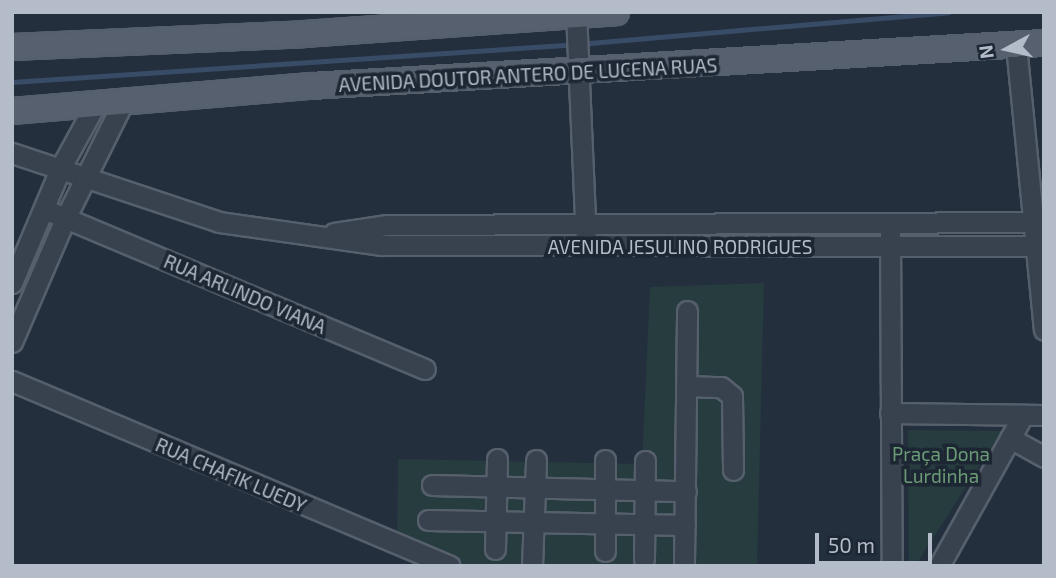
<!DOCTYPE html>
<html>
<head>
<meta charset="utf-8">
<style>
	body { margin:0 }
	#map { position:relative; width:1056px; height:578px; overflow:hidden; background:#242f3e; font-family:"Exo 2",sans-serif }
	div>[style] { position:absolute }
	.green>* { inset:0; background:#263c3f }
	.stream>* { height:4.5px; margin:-2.25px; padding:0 2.25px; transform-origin:2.25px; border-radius:2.25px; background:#394c67 }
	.roads { filter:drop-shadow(2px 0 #565f6c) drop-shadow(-2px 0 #565f6c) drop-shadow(0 2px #565f6c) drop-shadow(0 -2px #565f6c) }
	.minor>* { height:19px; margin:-9.5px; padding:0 9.5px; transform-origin:9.5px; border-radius:9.5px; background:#38414e }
	.major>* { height:24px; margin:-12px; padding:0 12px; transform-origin:12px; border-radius:12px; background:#56606e }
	span { translate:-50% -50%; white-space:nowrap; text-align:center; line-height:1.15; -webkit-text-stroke:7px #1d2633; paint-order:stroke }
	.street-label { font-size:19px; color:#b4bcc9 }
	.park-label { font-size:19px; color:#6b9a76 }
	.frame { position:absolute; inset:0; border:14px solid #b4bcc9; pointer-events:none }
	.north { position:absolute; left:972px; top:14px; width:70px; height:70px; -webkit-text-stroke:5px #1d2633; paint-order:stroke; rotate:262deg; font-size:19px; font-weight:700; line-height:28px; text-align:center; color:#b4bcc9 }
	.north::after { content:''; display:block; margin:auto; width:24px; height:32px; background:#b4bcc9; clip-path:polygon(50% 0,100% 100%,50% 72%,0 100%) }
	.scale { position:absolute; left:815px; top:533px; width:117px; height:32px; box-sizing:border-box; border:4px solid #b4bcc9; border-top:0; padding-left:9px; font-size:21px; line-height:24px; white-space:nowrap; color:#b4bcc9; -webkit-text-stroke:5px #1d2633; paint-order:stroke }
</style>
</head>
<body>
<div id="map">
	<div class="green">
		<i style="clip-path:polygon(764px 283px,757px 566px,456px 566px,397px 541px,398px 459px,642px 464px,650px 287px)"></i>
		<i style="clip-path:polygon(908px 430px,1002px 431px,915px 566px,909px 566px)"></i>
	</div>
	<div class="stream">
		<i style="left:590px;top:43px;width:360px;rotate:-4.9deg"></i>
		<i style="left:12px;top:82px;width:553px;rotate:-3.83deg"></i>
	</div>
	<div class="roads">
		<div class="minor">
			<i style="left:576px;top:12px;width:228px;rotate:87.5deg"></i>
			<i style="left:1016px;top:45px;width:286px;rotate:84.4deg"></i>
			<i style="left:12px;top:153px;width:218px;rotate:18.4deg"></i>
			<i style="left:219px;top:222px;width:164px;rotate:8.1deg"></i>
			<i style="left:381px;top:245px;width:663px;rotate:0.09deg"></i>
			<i style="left:44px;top:209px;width:413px;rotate:22.8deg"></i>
			<i style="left:334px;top:233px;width:54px;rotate:-8.6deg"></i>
			<i style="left:387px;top:225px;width:657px;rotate:-0.26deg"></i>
			<i style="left:890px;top:234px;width:332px;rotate:89.7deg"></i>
			<i style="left:12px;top:283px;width:126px;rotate:-67.1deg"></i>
			<i style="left:61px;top:167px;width:71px;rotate:-61.3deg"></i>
			<i style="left:12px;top:342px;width:134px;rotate:-66.7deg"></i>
			<i style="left:65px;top:219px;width:131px;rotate:-63.6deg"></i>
			<i style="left:12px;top:381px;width:475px;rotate:22.9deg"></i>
			<i style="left:686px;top:386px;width:35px;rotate:2deg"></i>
			<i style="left:721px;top:387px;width:14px;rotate:39deg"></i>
			<i style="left:732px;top:396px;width:74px;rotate:89.2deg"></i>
			<i style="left:890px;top:413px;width:154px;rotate:0.7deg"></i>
			<i style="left:1010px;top:438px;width:39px;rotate:29deg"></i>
			<i style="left:432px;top:485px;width:254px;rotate:1.4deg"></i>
			<i style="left:428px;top:520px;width:257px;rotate:1.1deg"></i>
			<i style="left:495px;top:549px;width:90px;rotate:-88.7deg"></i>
			<i style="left:605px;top:551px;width:91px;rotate:-90deg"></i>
			<i style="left:644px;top:559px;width:98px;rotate:-89.4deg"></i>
			<i style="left:684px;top:562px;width:251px;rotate:-89.3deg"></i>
			<i style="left:532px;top:566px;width:106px;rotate:-87.8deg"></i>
			<i style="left:939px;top:566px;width:173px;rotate:-60.9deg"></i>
		</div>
		<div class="major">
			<i style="left:12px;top:47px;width:292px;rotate:-2.5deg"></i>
			<i style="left:304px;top:34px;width:313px;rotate:-4deg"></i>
			<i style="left:12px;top:111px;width:300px;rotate:-4.8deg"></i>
			<i style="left:311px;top:86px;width:734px;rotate:-3.36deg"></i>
		</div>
	</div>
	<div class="street-label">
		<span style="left:528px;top:75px;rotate:-3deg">AVENIDA DOUTOR ANTERO DE LUCENA RUAS</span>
		<span style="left:680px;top:247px">AVENIDA JESULINO RODRIGUES</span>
		<span style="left:245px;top:294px;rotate:23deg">RUA ARLINDO VIANA</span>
		<span style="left:231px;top:475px;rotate:23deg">RUA CHAFIK LUEDY</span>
	</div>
	<div class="park-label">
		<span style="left:941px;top:465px">Praça Dona<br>Lurdinha</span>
	</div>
	<div class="frame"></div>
	<div class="north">N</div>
	<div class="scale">50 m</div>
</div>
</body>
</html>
